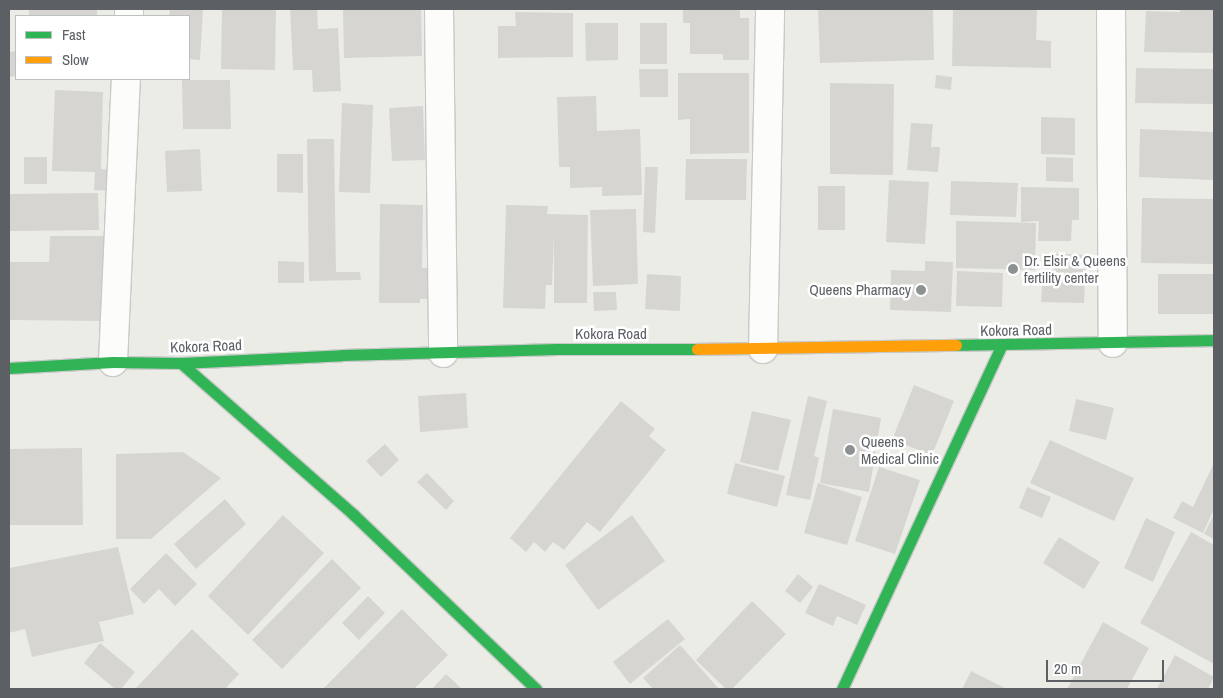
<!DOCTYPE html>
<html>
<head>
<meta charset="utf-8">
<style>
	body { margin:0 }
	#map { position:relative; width:1223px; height:698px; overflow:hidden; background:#ecece7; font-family:"Archivo Narrow",sans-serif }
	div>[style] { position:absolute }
	.building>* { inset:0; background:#d6d5d2 }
	.roads { filter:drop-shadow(1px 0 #c9c9c9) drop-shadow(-1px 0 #c9c9c9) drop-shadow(0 1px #c9c9c9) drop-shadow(0 -1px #c9c9c9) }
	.street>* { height:28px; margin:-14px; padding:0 14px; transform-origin:14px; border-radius:14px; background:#fcfcfb }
	.fast>* { height:11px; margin:-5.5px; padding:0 5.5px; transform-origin:5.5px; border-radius:5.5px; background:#30b455 }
	.slow>* { height:11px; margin:-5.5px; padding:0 5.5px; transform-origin:5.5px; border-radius:5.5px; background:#ff9f0a }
	.dots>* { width:14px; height:14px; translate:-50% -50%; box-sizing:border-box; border:2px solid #fff; border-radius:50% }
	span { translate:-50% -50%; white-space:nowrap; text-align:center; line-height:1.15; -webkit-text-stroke:5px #fff; paint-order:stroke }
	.poi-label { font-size:15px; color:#5c6065 }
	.left { translate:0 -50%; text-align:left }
	.right { translate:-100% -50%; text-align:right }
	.street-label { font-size:15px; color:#5c6065 }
	.frame { position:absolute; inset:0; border:10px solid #5c6065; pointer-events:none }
	.legend { position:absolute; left:15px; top:15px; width:175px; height:65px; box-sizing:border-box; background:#fff; border:1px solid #bebfc1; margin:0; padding:6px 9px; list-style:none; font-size:15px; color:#5c6065 }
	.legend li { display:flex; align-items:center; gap:10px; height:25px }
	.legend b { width:25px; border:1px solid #bebfc1 }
	.scale { position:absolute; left:1046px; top:660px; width:118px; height:22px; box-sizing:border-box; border:2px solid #5c6065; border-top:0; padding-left:6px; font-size:15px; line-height:18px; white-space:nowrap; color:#5c6065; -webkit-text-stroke:4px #fff; paint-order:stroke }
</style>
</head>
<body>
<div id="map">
	<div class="building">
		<i style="clip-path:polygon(29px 9px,97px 9px,97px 16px,29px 16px)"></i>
		<i style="clip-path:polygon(170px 9px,203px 9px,200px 60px,189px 59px,189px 16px,169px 16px)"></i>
		<i style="clip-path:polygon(222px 9px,276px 9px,275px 70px,221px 69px)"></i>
		<i style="clip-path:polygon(290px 9px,317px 9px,318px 29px,338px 28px,341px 91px,313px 92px,312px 70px,293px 70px)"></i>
		<i style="clip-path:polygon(343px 9px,421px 9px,422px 56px,344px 58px)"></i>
		<i style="clip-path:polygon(683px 9px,740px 9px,740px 18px,749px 18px,749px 60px,723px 60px,723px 54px,690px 54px,690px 23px,683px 23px)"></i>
		<i style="clip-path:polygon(818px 9px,933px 9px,934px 60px,820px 63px)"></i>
		<i style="clip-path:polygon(953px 9px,1037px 9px,1036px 40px,1051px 41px,1051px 68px,952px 66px)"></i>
		<i style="clip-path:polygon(1180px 9px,1214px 9px,1214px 53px,1144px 52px,1146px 11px,1180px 12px)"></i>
		<i style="clip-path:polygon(515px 12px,573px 13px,573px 57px,498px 58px,498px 26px,516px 26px)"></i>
		<i style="clip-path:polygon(585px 23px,618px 23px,618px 60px,586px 61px)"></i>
		<i style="clip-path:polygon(640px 23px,667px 23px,667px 64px,640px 64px)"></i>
		<i style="clip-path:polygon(16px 51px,16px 76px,9px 77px,9px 52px)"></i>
		<i style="clip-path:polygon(1136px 68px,1214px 69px,1214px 104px,1135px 103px)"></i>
		<i style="clip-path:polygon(639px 69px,668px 69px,668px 97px,640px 97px)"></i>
		<i style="clip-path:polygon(678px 73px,749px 73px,749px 153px,690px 154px,690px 119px,678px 120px)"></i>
		<i style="clip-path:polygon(936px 75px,952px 77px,951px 90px,935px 88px)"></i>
		<i style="clip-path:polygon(182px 80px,230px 80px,231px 129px,183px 129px)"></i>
		<i style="clip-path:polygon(830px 83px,894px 84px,893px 175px,830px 174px)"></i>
		<i style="clip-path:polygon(55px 90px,103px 92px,101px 169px,113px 170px,112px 191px,94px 190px,95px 172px,52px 171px)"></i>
		<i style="clip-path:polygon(596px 96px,597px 131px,640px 129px,642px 195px,602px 196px,602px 187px,570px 188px,570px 167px,559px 167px,557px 97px)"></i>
		<i style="clip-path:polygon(342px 103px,373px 105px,370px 193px,339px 192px)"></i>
		<i style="clip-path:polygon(423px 106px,425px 160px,392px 161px,389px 108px)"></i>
		<i style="clip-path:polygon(1041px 117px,1075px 118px,1075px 155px,1041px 154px)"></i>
		<i style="clip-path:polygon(911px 123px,933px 124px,931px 147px,940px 147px,938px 172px,907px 170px)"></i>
		<i style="clip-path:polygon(1140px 129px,1214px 132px,1214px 180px,1139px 177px)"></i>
		<i style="clip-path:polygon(307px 139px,334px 139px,336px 272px,360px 272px,361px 280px,309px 281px)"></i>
		<i style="clip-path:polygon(200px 149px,202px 191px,167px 192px,165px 151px)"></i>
		<i style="clip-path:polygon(277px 154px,303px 154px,303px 193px,277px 192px)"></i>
		<i style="clip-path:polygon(24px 157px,47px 157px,47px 184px,24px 184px)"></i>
		<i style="clip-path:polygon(1046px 157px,1073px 158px,1073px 182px,1046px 181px)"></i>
		<i style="clip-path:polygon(686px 159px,747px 159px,746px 200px,685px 200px)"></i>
		<i style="clip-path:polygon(645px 167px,658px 167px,655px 233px,643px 232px)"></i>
		<i style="clip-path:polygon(889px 180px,929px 182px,925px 244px,886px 242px)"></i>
		<i style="clip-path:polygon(951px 181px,1018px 183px,1016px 217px,950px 215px)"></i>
		<i style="clip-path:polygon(818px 186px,845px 186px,845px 230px,818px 230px)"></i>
		<i style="clip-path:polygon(1021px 187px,1079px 188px,1079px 220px,1072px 220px,1071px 241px,1038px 241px,1039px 221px,1021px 222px)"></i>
		<i style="clip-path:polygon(98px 193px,99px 230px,10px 231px,9px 194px)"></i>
		<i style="clip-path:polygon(1142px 198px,1214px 199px,1214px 264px,1141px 263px)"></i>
		<i style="clip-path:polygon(380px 204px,423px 205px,422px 268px,431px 268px,431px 299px,420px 299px,420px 303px,379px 303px)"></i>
		<i style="clip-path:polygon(506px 205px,548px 206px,547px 214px,588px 215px,587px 303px,554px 303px,554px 235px,552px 285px,546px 285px,545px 309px,503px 308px)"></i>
		<i style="clip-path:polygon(636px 209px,638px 284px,593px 286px,590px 210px)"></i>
		<i style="clip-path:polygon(956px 221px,1036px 223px,1035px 270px,956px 268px)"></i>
		<i style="clip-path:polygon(50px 236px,104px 236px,104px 321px,9px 320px,9px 262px,49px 262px)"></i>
		<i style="clip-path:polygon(1044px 253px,1086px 255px,1084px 303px,1041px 302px)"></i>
		<i style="clip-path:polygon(278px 261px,304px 262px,304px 283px,278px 283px)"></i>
		<i style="clip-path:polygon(925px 261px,953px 262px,951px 312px,890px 310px,891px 270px,925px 271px)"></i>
		<i style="clip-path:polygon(957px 271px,1003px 273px,1002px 307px,956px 306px)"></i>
		<i style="clip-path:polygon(647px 274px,681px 276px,680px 311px,645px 309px)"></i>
		<i style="clip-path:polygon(1158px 274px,1214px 274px,1214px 314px,1158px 314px)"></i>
		<i style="clip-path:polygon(593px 292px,616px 292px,617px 310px,594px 311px)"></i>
		<i style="clip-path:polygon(914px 385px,954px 401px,932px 455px,892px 440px)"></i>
		<i style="clip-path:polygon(466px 393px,468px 428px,420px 432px,418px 396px)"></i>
		<i style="clip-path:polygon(808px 396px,827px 401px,814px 456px,819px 458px,810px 500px,786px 495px)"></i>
		<i style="clip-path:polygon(1076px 399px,1114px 408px,1106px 440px,1069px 431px)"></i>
		<i style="clip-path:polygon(621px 401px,655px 429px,649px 436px,666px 450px,600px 532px,587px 522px,564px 550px,553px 542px,545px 552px,534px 542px,526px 552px,510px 538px)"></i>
		<i style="clip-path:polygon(833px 409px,881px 418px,869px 492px,820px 483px)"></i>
		<i style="clip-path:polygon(752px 411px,791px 420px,778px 471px,740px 462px)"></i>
		<i style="clip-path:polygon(1050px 440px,1134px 478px,1114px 521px,1030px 483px)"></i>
		<i style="clip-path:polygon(385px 444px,399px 460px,381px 477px,366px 461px)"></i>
		<i style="clip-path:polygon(82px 448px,83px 525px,9px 525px,9px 449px)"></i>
		<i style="clip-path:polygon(183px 452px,221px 478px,151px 539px,116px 539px,116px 454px)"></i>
		<i style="clip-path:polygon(735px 463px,785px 476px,777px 507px,727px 494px)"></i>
		<i style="clip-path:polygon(1214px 463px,1214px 509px,1203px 533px,1173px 518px,1182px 501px,1193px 507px)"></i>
		<i style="clip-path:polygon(879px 467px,920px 480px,895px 554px,855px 541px)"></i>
		<i style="clip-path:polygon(427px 473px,454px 501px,446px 510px,417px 482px)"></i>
		<i style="clip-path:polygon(818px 483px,862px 497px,847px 545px,804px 533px)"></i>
		<i style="clip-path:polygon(1027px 487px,1051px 497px,1042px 518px,1019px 508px)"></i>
		<i style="clip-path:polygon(225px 499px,246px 524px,196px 569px,174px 544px)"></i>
		<i style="clip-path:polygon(1214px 514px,1214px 539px,1204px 534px)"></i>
		<i style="clip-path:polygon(283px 515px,324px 553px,248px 635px,208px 596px)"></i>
		<i style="clip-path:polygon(632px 515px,665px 561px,598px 610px,565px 565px)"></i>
		<i style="clip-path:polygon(1146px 518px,1175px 532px,1153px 582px,1124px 568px)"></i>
		<i style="clip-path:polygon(1191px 532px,1214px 545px,1214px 664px,1140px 623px)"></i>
		<i style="clip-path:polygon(1059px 537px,1100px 562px,1084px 589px,1043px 563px)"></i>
		<i style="clip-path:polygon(118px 547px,134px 614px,99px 622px,104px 641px,32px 657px,25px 629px,9px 633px,9px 568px)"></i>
		<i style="clip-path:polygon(166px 553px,197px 584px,175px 606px,159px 589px,144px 604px,130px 589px)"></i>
		<i style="clip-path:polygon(332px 559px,361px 588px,282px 669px,252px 640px)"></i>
		<i style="clip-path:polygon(798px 574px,813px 587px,800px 603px,785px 591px)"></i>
		<i style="clip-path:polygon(819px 584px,866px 605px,857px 625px,837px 616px,833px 626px,805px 613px)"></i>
		<i style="clip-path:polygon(368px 596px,385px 613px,359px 640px,342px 623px)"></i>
		<i style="clip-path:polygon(752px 601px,786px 634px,732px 689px,726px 689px,696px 660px)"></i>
		<i style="clip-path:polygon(402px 609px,448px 655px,414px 689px,323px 689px)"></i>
		<i style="clip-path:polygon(668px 619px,685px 639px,630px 684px,613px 662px)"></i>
		<i style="clip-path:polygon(1103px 622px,1149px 648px,1127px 689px,1067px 689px)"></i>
		<i style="clip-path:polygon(192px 629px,239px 674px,225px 689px,135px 689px)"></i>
		<i style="clip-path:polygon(100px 643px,135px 672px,121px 689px,115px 689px,84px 663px)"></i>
		<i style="clip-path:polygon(680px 645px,719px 689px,653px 689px,643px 678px)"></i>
		<i style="clip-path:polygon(1175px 655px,1214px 677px,1208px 689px,1157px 689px)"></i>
		<i style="clip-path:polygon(971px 671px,1007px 689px,962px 689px)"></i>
		<i style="clip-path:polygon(446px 674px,462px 689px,432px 689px)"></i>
	</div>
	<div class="roads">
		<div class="street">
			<i style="left:439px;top:9px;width:344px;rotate:89.3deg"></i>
			<i style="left:1111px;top:9px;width:334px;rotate:89.7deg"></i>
			<i style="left:129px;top:16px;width:7px;rotate:-90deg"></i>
			<i style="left:763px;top:349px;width:340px;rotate:-88.8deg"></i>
			<i style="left:113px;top:362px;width:283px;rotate:-87.4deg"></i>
		</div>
		<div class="fast">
			<i style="left:956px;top:345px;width:258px;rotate:-1.1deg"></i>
			<i style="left:181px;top:363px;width:230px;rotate:41.3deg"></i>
			<i style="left:354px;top:515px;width:252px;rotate:43.7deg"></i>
			<i style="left:9px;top:368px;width:104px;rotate:-3.3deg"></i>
			<i style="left:113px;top:362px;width:68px;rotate:0.8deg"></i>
			<i style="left:181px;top:363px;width:161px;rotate:-2.8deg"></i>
			<i style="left:342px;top:355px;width:215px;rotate:-1.6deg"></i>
			<i style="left:557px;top:349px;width:140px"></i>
			<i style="left:842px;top:689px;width:379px;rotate:-65.1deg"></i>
		</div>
		<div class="slow">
			<i style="left:697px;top:349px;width:259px;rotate:-0.9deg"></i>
		</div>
	</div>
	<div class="dots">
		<i style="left:1013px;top:269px;background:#8e9192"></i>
		<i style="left:921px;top:290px;background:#8e9192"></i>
		<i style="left:850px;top:450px;background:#8e9192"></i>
	</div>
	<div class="poi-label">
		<span class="left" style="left:1024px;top:269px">Dr. Elsir &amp; Queens<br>fertility center</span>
		<span class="right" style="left:911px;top:290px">Queens Pharmacy</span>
		<span class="left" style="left:861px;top:450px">Queens<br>Medical Clinic</span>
	</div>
	<div class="street-label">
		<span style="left:1016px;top:330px;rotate:-1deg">Kokora Road</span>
		<span style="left:611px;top:334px">Kokora Road</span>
		<span style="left:206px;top:346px;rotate:-2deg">Kokora Road</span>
	</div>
	<div class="frame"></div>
	<ul class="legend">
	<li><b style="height:6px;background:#30b455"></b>Fast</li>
	<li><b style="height:6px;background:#ff9f0a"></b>Slow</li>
	</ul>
	<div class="scale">20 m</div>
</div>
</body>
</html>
